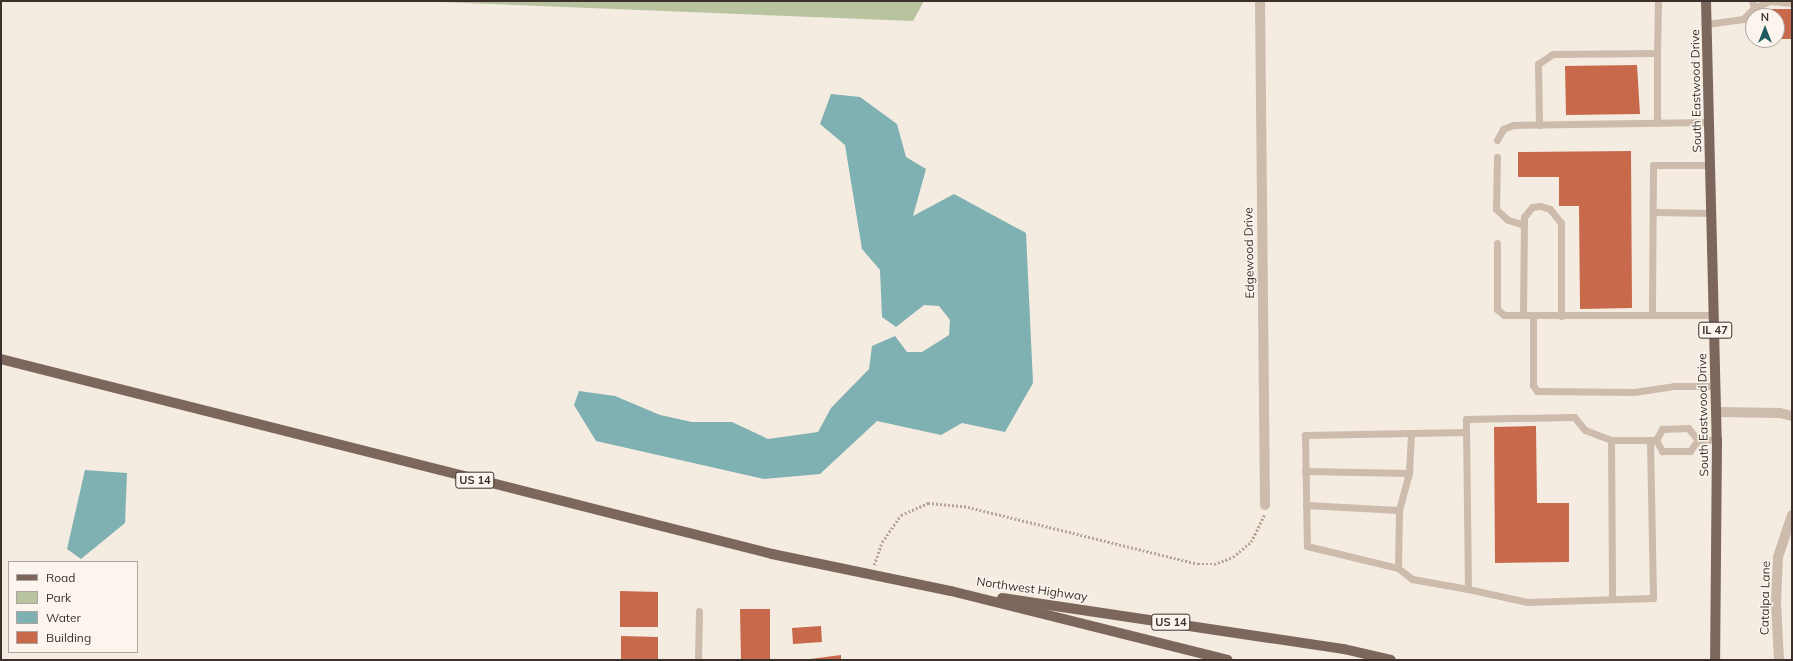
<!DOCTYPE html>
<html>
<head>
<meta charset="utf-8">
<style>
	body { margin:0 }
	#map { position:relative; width:1793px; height:661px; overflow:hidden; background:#f4ebe1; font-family:Mulish,sans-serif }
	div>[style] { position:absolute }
	.green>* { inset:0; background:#b8c4a0 }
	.water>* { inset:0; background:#7fb0b2 }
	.building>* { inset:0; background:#c8694b }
	.path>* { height:2.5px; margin-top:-1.25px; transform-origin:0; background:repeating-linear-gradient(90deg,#b9a596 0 2px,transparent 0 4px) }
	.lane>* { height:7px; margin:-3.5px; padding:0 3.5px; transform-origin:3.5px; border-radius:3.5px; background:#cdbbac }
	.street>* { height:10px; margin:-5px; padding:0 5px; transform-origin:5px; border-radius:5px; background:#cdbbac }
	.primary>* { height:10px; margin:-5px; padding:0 5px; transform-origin:5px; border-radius:5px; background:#7d675c }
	span { translate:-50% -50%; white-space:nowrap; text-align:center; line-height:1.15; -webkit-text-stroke:3px #fbf5ee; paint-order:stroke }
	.shield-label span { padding:1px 3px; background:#fbf5ee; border:1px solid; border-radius:3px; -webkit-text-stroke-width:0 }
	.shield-label { font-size:11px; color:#3b302b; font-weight:700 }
	.street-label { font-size:12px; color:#3b302b }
	.frame { position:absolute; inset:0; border:2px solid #3b302b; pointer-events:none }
	.legend { position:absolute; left:8px; top:561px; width:130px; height:92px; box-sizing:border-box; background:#fbf5ee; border:1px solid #aea6a0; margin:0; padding:5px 7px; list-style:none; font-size:12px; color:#3b302b }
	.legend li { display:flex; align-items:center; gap:8px; height:20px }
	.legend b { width:20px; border:1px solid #aea6a0 }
	.north { position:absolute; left:1745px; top:8px; width:40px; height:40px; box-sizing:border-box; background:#fbf5ee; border:1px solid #aea6a0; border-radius:50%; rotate:0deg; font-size:11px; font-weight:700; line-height:16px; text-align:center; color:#3b302b }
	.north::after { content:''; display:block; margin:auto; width:14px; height:18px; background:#1f5a5e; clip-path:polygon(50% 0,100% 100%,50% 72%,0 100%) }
</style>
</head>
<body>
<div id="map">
	<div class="green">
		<i style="clip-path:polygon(414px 1px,924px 1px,913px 21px)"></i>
	</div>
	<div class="water">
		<i style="clip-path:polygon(831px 94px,860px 97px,897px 124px,906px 157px,926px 169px,913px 216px,954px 194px,1026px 233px,1033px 383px,1005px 432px,962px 423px,941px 435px,877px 421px,820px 474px,764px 479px,596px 441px,574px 405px,579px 391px,615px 396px,660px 415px,692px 422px,732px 422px,768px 439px,818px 432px,831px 408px,869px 369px,872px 346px,895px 336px,907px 352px,922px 352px,949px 335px,950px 320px,939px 306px,924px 305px,896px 327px,882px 317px,880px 270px,862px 249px,845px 145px,820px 124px)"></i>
		<i style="clip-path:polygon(85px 470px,127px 473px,125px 523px,81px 559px,67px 549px)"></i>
	</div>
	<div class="building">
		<i style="clip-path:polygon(1772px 9px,1792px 9px,1792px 39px,1777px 39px,1777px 16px,1772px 16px)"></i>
		<i style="clip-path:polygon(1637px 65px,1640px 114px,1566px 115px,1565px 66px)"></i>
		<i style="clip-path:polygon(1631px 151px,1632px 308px,1580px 309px,1579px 206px,1559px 206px,1559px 177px,1518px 177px,1518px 152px)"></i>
		<i style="clip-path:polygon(1536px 426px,1537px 503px,1569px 503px,1569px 562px,1495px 563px,1494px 427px)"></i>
		<i style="clip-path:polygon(620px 591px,658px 592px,658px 627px,620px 627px)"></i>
		<i style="clip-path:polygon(740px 609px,770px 609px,770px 660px,741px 660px)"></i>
		<i style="clip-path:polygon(821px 626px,822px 642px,793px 644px,792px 628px)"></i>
		<i style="clip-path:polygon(621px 636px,658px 637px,658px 660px,621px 660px)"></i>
		<i style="clip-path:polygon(841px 655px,841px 660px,811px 660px,810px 659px)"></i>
	</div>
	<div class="path">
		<i style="left:874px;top:565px;width:24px;rotate:-71deg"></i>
		<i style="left:882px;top:542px;width:33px;rotate:-55deg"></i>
		<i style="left:901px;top:515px;width:30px;rotate:-24deg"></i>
		<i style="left:928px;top:503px;width:36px;rotate:5deg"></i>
		<i style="left:964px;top:506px;width:241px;rotate:13.9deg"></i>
		<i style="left:1198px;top:564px;width:16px"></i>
		<i style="left:1214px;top:564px;width:20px;rotate:-20deg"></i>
		<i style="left:1233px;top:557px;width:23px;rotate:-40deg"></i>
		<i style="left:1251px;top:542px;width:30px;rotate:-64deg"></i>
	</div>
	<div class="lane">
		<i style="left:1754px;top:8px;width:17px;rotate:-24deg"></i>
		<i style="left:1770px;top:1px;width:22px;rotate:5deg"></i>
		<i style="left:1707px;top:24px;width:36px;rotate:-8deg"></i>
		<i style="left:1743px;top:19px;width:16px;rotate:-45deg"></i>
		<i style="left:1754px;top:8px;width:7px;rotate:-106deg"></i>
		<i style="left:1657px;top:53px;width:52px;rotate:-88.9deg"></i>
		<i style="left:1539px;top:125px;width:61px;rotate:-90.9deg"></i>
		<i style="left:1538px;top:64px;width:18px;rotate:-34deg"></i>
		<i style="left:1553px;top:54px;width:104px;rotate:-0.6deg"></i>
		<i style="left:1657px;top:53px;width:70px;rotate:90deg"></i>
		<i style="left:1497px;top:140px;width:13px;rotate:-61deg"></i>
		<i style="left:1503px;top:129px;width:11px;rotate:-22deg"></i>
		<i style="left:1513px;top:125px;width:196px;rotate:-0.9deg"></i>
		<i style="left:1497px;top:157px;width:52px;rotate:91.1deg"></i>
		<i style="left:1496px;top:209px;width:16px;rotate:43deg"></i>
		<i style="left:1508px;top:220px;width:17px;rotate:17deg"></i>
		<i style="left:1711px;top:165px;width:58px;rotate:180deg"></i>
		<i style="left:1653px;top:165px;width:150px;rotate:90.4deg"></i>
		<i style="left:1652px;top:315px;width:62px"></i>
		<i style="left:1653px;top:212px;width:59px;rotate:1deg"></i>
		<i style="left:1497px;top:243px;width:66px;rotate:90deg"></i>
		<i style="left:1497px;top:309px;width:9px;rotate:41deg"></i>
		<i style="left:1504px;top:315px;width:148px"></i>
		<i style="left:1523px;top:315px;width:98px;rotate:-89.4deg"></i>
		<i style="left:1524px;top:217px;width:13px;rotate:-51deg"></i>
		<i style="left:1532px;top:207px;width:8px;rotate:-7deg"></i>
		<i style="left:1540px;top:206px;width:10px;rotate:17deg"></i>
		<i style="left:1550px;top:209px;width:18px;rotate:52deg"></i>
		<i style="left:1561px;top:223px;width:93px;rotate:90deg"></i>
		<i style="left:1533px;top:316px;width:69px;rotate:90deg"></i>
		<i style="left:1533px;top:385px;width:7px;rotate:56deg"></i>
		<i style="left:1537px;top:391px;width:97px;rotate:0.6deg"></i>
		<i style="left:1634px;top:392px;width:40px;rotate:-8.5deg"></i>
		<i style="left:1674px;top:386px;width:42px"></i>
		<i style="left:1466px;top:432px;width:161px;rotate:178.9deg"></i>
		<i style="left:1305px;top:435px;width:111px;rotate:89deg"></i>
		<i style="left:1307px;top:546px;width:94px;rotate:13.6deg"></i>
		<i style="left:1398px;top:568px;width:18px;rotate:38deg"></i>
		<i style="left:1412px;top:579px;width:57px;rotate:10.1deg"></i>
		<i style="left:1611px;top:440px;width:158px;rotate:89.6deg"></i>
		<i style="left:1650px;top:440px;width:158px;rotate:88.9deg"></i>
		<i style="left:1653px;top:598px;width:126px;rotate:178.2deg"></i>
		<i style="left:1527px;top:602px;width:60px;rotate:-167.6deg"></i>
		<i style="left:1468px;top:589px;width:170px;rotate:-90.7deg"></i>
		<i style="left:1466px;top:419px;width:108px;rotate:-1.1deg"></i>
		<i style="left:1574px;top:417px;width:17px;rotate:50deg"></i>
		<i style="left:1585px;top:430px;width:28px;rotate:21deg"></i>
		<i style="left:1611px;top:440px;width:45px"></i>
		<i style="left:1656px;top:440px;width:13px;rotate:-61deg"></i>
		<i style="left:1662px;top:429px;width:26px;rotate:-2deg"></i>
		<i style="left:1688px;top:428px;width:16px;rotate:50deg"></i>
		<i style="left:1698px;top:440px;width:19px"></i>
		<i style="left:1656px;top:440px;width:13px;rotate:61deg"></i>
		<i style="left:1662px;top:451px;width:28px"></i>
		<i style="left:1690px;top:451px;width:14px;rotate:-54deg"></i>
		<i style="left:1305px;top:471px;width:104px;rotate:1.1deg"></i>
		<i style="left:1409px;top:473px;width:40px;rotate:-87.1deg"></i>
		<i style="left:1306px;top:505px;width:93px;rotate:3.1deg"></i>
		<i style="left:1398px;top:568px;width:58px;rotate:-89deg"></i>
		<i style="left:1399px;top:510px;width:38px;rotate:-75deg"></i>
		<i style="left:698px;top:660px;width:49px;rotate:-88.8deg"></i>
	</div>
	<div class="street">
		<i style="left:1260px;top:1px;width:504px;rotate:89.43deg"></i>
		<i style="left:1717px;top:412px;width:63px;rotate:0.9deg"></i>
		<i style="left:1780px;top:413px;width:12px;rotate:14deg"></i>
		<i style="left:1779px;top:660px;width:57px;rotate:-93deg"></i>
		<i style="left:1776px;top:603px;width:46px;rotate:-87.5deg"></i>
		<i style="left:1778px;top:557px;width:44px;rotate:-71.6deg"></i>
	</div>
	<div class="primary">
		<i style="left:1706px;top:1px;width:439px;rotate:88.6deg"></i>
		<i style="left:1717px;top:440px;width:220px;rotate:90.5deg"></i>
		<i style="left:1px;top:359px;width:795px;rotate:14.19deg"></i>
		<i style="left:772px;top:554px;width:183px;rotate:11.7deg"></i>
		<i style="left:951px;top:591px;width:285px;rotate:14deg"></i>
		<i style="left:1002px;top:598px;width:346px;rotate:8.5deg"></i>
		<i style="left:1344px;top:649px;width:48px;rotate:13.2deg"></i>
	</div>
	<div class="shield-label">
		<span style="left:1715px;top:330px">IL 47</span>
		<span style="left:475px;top:480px">US 14</span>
		<span style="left:1171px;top:622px">US 14</span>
	</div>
	<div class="street-label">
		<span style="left:1696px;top:91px;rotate:-91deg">South Eastwood Drive</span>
		<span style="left:1249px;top:253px;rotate:-91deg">Edgewood Drive</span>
		<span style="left:1703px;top:415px;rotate:-91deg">South Eastwood Drive</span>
		<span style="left:1032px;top:589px;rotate:8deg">Northwest Highway</span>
		<span style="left:1765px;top:598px;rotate:-89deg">Catalpa Lane</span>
	</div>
	<div class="frame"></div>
	<ul class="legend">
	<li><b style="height:5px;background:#7d675c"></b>Road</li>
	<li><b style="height:11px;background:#b8c4a0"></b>Park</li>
	<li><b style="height:11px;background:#7fb0b2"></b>Water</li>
	<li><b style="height:11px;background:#c8694b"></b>Building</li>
	</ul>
	<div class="north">N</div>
</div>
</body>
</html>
